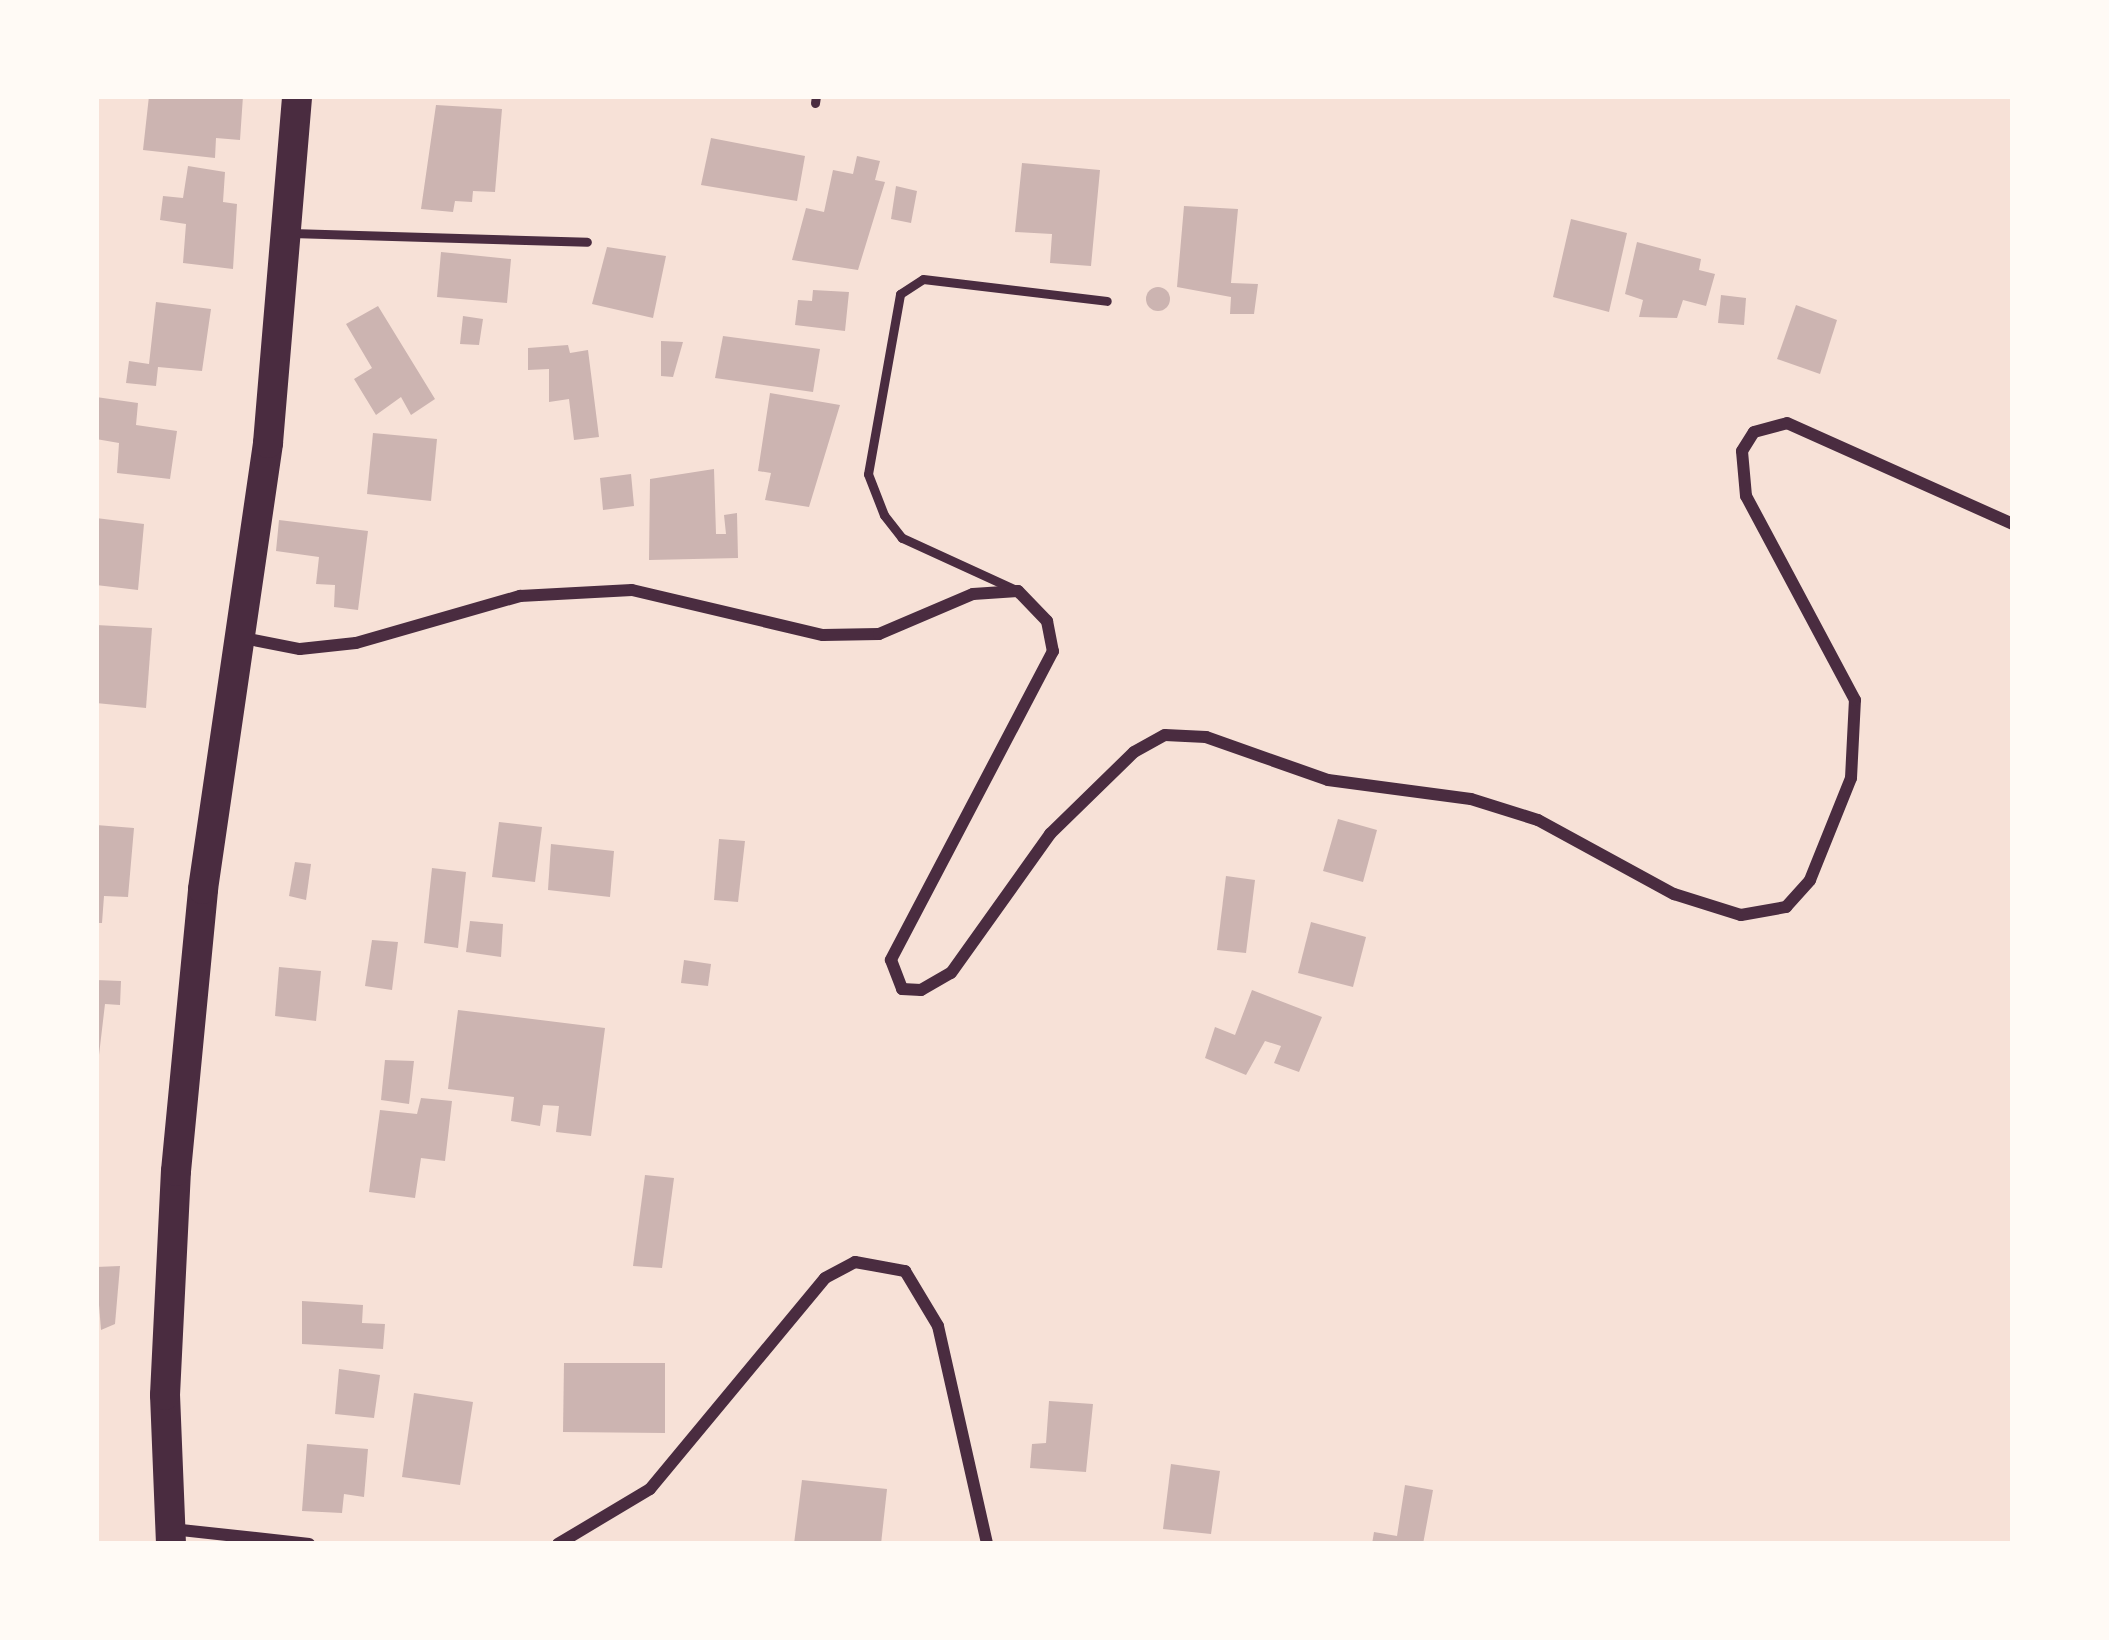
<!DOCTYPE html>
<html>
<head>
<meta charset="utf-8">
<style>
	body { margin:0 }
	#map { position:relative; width:2109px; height:1640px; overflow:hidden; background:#f7e1d7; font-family:Raleway,sans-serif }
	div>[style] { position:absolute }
	.building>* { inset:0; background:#ccb4b1 }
	.round { border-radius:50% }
	.service>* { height:9px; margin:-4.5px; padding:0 4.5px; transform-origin:4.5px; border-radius:4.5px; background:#4a2c40 }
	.minor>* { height:12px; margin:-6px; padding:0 6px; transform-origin:6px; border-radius:6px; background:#4a2c40 }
	.primary>* { height:30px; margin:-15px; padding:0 15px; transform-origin:15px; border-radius:15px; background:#4a2c40 }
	span { translate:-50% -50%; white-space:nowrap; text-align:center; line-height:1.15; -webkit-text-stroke:9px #fffaf5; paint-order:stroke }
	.frame { position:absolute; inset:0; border:99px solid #fffaf5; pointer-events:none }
</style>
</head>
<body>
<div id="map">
	<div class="building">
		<i style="clip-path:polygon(149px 96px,243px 96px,240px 140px,216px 138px,215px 158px,143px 150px)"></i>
		<i style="clip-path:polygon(436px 105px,502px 109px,495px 192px,473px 191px,472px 202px,455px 201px,453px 212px,421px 209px)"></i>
		<i style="clip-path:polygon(711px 138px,805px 156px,797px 201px,701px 185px)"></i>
		<i style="clip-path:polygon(857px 156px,880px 161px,875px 180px,885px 182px,858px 270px,792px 260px,806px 208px,824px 212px,833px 170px,853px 174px)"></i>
		<i style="clip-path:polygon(1022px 163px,1100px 170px,1091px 266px,1050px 263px,1052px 234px,1015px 232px)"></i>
		<i style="clip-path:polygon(188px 166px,225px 172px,223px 202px,237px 204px,233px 269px,183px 263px,186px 224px,160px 220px,163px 196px,183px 198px)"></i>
		<i style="clip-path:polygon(896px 186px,917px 191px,911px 223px,891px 219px)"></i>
		<i style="clip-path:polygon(1184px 206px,1238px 209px,1231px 283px,1258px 284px,1254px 314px,1230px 314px,1231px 297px,1177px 287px)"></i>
		<i style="clip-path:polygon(1571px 219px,1627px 233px,1609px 312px,1553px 297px)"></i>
		<i style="clip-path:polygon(1637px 242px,1701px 259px,1699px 270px,1715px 274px,1706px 306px,1683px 300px,1677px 318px,1639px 317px,1643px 300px,1625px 294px)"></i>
		<i style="clip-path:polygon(607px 247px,666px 256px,653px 318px,592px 304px)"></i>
		<i style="clip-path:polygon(441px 252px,511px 259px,507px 303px,437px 297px)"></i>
		<i class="round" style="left:1146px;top:287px;width:24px;height:24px"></i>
		<i style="clip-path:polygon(813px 290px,849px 292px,845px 331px,795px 325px,798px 300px,812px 301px)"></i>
		<i style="clip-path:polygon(1721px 295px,1746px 298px,1744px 325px,1718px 323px)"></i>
		<i style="clip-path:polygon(156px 302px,211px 309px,202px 371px,158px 367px,156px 386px,126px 383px,129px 361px,149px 364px)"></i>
		<i style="clip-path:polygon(1796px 305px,1837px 320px,1820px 374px,1777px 359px)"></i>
		<i style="clip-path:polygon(378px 306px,435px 399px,411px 415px,401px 397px,376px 415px,354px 379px,372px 368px,346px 324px)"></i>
		<i style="clip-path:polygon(463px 316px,483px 319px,479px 345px,460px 344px)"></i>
		<i style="clip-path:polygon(723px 336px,820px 349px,813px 392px,715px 378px)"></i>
		<i style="clip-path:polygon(661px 341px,683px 342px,673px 377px,661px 376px)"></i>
		<i style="clip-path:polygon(568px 345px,570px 353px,588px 350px,599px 437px,574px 440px,569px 399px,549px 402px,549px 369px,528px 370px,528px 348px)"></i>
		<i style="clip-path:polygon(770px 393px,840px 405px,809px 507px,765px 500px,771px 473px,758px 471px)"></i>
		<i style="clip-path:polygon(96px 397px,138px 403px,136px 425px,177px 431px,170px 479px,117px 473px,119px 443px,96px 439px)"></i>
		<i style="clip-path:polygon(373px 433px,437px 439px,431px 501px,367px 494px)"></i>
		<i style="clip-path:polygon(714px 469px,716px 534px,726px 534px,724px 515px,737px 513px,738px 558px,649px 560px,650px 479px)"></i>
		<i style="clip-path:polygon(631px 474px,634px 506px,603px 510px,600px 478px)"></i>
		<i style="clip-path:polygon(96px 518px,144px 524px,138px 590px,96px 585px)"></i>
		<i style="clip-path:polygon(279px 520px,368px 531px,358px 610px,334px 607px,335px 585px,316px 584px,319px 557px,276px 551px)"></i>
		<i style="clip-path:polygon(96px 625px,152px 628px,146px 708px,96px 703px)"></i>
		<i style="clip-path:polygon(1338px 819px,1377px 830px,1363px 882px,1323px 871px)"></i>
		<i style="clip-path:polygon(499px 822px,542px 827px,535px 882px,492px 877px)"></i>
		<i style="clip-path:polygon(96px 825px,134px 828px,128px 897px,104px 896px,102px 923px,96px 923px)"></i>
		<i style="clip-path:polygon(719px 839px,745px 841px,738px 902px,714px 900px)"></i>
		<i style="clip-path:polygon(551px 844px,614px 851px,610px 897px,548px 890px)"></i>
		<i style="clip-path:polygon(295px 862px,311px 864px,306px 900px,289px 896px)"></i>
		<i style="clip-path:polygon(432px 868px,466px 872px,458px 948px,424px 943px)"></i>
		<i style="clip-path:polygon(1226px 876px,1255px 880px,1246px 953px,1217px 950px)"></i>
		<i style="clip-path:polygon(470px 921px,503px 924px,501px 957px,466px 952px)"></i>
		<i style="clip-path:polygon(1311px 922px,1366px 937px,1353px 987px,1298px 973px)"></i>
		<i style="clip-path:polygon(372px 940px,398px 942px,392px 990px,365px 986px)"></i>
		<i style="clip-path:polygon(684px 960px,711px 964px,708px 986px,681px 983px)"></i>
		<i style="clip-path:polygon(279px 967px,321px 971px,316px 1021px,275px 1016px)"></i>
		<i style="clip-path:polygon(96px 980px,121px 981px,120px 1005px,105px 1004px,99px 1055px)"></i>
		<i style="clip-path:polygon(1252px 990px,1322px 1017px,1299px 1072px,1274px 1063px,1281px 1046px,1265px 1041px,1246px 1075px,1205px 1058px,1215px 1027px,1235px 1035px)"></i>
		<i style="clip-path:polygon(458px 1010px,605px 1028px,591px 1136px,556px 1132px,559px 1106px,543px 1105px,540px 1126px,511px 1121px,514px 1097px,448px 1089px)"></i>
		<i style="clip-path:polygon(385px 1060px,414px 1061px,409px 1104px,381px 1100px)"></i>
		<i style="clip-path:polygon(421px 1098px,452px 1101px,445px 1161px,421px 1158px,415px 1198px,369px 1192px,380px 1110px,417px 1114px)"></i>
		<i style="clip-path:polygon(645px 1175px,674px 1178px,662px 1268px,633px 1266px)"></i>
		<i style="clip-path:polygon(120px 1266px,115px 1324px,101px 1330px,96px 1267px)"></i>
		<i style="clip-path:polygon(302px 1301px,363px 1305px,362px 1323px,385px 1324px,383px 1349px,302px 1344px)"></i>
		<i style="clip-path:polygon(564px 1363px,665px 1363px,665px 1433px,563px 1432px)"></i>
		<i style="clip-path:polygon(339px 1369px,380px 1375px,374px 1418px,335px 1414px)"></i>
		<i style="clip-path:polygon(414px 1393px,473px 1402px,460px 1485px,402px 1477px)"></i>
		<i style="clip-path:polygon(1049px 1401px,1093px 1404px,1086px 1472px,1030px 1468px,1032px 1444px,1046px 1443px)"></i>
		<i style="clip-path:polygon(307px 1444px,368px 1449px,364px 1497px,344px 1494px,342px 1513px,302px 1511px)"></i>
		<i style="clip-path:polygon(1171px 1464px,1220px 1471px,1211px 1534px,1163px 1529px)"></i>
		<i style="clip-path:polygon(802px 1480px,887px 1489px,881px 1544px,794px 1544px)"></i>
		<i style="clip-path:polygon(1405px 1485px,1433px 1490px,1423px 1544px,1372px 1544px,1374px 1532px,1397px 1536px)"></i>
	</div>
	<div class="service">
		<i style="left:815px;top:103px;width:7px;rotate:-82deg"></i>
		<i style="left:291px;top:233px;width:296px;rotate:1.7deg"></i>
		<i style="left:1018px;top:591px;width:128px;rotate:-155.4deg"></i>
		<i style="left:902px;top:538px;width:29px;rotate:-128deg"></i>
		<i style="left:884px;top:515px;width:44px;rotate:-111.3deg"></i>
		<i style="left:868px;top:474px;width:183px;rotate:-79.9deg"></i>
		<i style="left:900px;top:294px;width:27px;rotate:-33deg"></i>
		<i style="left:923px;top:279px;width:185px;rotate:6.8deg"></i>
	</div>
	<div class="minor">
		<i style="left:238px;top:637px;width:63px;rotate:11deg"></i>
		<i style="left:300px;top:649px;width:56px;rotate:-6.1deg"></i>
		<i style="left:356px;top:643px;width:171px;rotate:-16deg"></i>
		<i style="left:520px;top:596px;width:112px;rotate:-3.1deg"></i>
		<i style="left:632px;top:590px;width:196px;rotate:13.3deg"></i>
		<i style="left:823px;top:635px;width:56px;rotate:-1deg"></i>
		<i style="left:879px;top:634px;width:102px;rotate:-23.1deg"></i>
		<i style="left:973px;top:594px;width:45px;rotate:-3.8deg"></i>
		<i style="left:1018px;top:591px;width:42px;rotate:46deg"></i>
		<i style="left:1047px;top:621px;width:31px;rotate:79deg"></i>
		<i style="left:1053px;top:651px;width:349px;rotate:117.7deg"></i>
		<i style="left:891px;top:960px;width:31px;rotate:69deg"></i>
		<i style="left:902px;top:989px;width:19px;rotate:3deg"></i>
		<i style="left:921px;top:990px;width:34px;rotate:-30deg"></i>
		<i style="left:951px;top:973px;width:171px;rotate:-54.5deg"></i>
		<i style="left:1050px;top:834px;width:117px;rotate:-44.3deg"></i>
		<i style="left:1134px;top:752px;width:35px;rotate:-29deg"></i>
		<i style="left:1165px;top:735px;width:41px;rotate:2.8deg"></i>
		<i style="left:1206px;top:737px;width:129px;rotate:19.4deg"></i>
		<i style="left:1328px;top:780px;width:144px;rotate:7.6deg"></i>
		<i style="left:1471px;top:799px;width:70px;rotate:17.4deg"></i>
		<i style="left:1538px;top:820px;width:155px;rotate:28.6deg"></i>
		<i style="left:1674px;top:894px;width:70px;rotate:17.4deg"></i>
		<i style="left:1741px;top:915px;width:46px;rotate:-10.1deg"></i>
		<i style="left:1786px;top:907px;width:36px;rotate:-48deg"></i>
		<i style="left:1810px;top:880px;width:110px;rotate:-68.1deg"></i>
		<i style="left:1851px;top:778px;width:78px;rotate:-87.1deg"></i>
		<i style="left:1855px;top:700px;width:231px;rotate:-118.1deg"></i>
		<i style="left:1746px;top:496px;width:45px;rotate:-95.1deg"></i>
		<i style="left:1742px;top:451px;width:22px;rotate:-58deg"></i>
		<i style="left:1754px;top:432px;width:34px;rotate:-15deg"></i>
		<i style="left:1787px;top:423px;width:248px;rotate:24.1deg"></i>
		<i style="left:172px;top:1529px;width:138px;rotate:6.2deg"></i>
		<i style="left:558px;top:1544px;width:107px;rotate:-30.9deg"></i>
		<i style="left:650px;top:1489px;width:274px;rotate:-50.3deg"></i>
		<i style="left:825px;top:1278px;width:34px;rotate:-28deg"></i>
		<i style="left:855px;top:1262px;width:51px;rotate:10.2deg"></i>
		<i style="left:905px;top:1271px;width:64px;rotate:59deg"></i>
		<i style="left:938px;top:1326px;width:223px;rotate:77.3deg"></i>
	</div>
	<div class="primary">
		<i style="left:171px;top:1544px;width:149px;rotate:-92.3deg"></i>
		<i style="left:165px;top:1395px;width:224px;rotate:-87.2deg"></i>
		<i style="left:176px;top:1171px;width:283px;rotate:-84.5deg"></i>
		<i style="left:203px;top:889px;width:451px;rotate:-81.7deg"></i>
		<i style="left:268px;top:443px;width:348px;rotate:-85.2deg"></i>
	</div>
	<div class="frame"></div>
</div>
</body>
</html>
